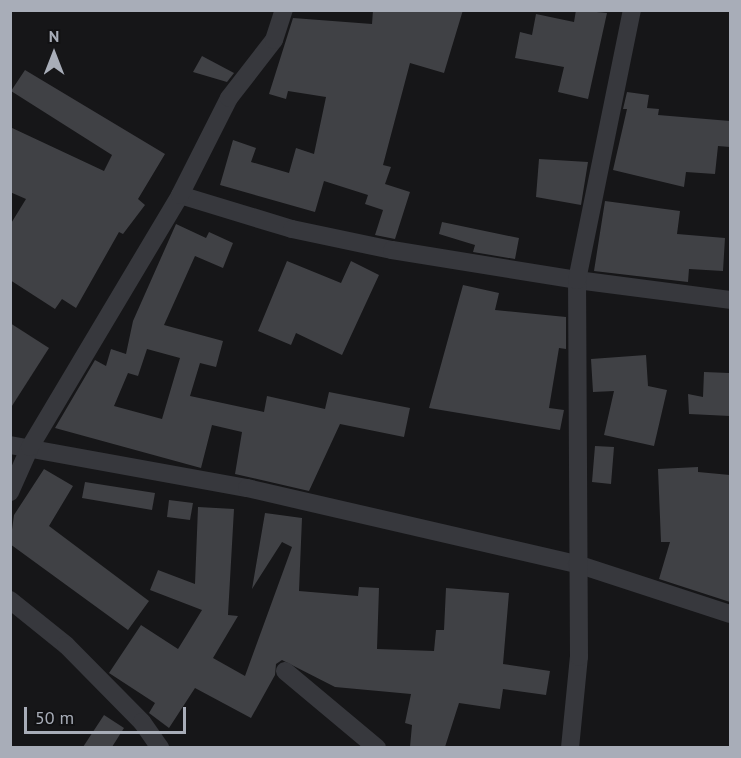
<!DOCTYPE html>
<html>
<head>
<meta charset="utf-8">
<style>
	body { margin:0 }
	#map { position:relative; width:741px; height:758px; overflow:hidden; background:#161618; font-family:"PT Sans",sans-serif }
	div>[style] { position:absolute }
	.building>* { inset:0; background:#404145 }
	.street>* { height:18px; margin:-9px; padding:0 9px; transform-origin:9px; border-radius:9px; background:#37383d }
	span { translate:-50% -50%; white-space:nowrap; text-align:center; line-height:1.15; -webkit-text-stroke:4.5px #111113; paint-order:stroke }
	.frame { position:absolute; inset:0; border:12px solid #a8adb8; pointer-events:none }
	.north { position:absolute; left:24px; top:24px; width:60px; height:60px; -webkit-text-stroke:4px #111113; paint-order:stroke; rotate:0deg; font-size:16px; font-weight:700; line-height:24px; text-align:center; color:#a8adb8 }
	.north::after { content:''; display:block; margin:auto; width:21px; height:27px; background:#a8adb8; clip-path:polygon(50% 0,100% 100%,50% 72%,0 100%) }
	.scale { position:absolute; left:24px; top:707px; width:162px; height:27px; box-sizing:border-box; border:3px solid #a8adb8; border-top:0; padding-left:8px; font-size:18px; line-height:21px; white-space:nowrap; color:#a8adb8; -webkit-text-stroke:4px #111113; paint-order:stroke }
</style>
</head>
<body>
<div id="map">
	<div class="building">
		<i style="clip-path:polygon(373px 10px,463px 10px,444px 73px,410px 63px,383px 165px,391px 167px,385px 184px,410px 192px,395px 239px,375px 235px,383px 210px,365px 204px,368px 195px,324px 181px,315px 212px,220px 185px,233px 140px,256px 148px,251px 162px,289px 173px,296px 148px,314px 154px,326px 97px,288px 91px,286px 99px,269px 94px,293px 18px,372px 24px)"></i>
		<i style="clip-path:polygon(576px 10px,607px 13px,588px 99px,558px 92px,564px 67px,515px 58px,520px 32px,532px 35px,536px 14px,574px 22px)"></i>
		<i style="clip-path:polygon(202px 56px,234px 73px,227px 82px,193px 72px)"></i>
		<i style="clip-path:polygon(25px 70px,165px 154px,138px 199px,145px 205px,123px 234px,119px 232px,76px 308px,62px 299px,55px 309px,10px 280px,10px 225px,26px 199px,10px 192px,10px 127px,104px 171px,112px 155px,11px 91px)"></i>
		<i style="clip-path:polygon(627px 92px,649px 95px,647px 108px,659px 109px,658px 115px,730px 121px,730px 147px,718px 146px,715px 174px,686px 172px,684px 187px,613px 170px,627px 109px,623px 109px)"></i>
		<i style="clip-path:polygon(539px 159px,588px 162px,581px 205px,536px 197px)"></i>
		<i style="clip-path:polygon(605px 201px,680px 211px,677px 234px,725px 238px,723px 271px,689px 269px,688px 282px,594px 271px)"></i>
		<i style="clip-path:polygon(442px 222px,519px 238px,515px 259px,473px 252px,475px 245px,439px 234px)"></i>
		<i style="clip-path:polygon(evenodd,176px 224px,206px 238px,209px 232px,233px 243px,223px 268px,195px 256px,164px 325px,223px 341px,216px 367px,200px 363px,190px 396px,264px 412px,267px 396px,325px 409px,329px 392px,410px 408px,404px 437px,340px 424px,309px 491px,235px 474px,242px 432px,212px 425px,201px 468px,55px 428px,95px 360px,106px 366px,111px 349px,126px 354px,133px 321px,176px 224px,147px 349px,180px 358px,162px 419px,114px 406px,128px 373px,138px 376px,147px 349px)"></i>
		<i style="clip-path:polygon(287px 261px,341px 283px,351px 261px,379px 275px,342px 355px,296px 333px,291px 345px,258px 331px)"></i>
		<i style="clip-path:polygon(463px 285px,499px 293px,495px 310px,566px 317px,566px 349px,559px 348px,549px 408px,564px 410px,560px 430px,429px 408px)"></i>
		<i style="clip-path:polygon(10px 323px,49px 348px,10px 409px)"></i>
		<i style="clip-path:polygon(646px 355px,648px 386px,667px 390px,654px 446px,604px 435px,614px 391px,593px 392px,591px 359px)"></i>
		<i style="clip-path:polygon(704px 372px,729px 373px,730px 416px,689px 414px,688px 394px,703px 397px)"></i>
		<i style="clip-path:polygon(595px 446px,614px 447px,611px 484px,592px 482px)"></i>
		<i style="clip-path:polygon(698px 467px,698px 472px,730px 475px,730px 602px,659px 579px,670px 542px,661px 542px,658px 469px)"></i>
		<i style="clip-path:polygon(44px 469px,73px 486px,49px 526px,149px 601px,128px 630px,10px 544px,14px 515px)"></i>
		<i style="clip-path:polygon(85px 482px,155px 493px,152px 510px,82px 498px)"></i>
		<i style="clip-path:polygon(169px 500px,193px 503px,190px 520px,167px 517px)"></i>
		<i style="clip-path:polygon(198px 507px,234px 509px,228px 615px,238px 616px,213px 658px,245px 676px,292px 547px,282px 542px,252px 589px,265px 513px,302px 518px,299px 591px,358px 596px,359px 587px,379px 588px,377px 649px,434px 651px,436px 630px,444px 630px,446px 588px,509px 593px,503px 664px,550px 671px,546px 695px,503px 689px,500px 709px,459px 703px,445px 747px,410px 747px,412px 725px,405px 723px,411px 694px,335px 687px,282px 660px,276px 664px,275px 675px,251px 718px,195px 688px,169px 728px,149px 713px,155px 703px,109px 673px,141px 625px,178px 649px,202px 610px,150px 590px,158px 570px,195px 584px)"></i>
		<i style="clip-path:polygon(104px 715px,124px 728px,112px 747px,83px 747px)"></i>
	</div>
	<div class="street">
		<i style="left:180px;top:195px;width:117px;rotate:16.9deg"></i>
		<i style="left:292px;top:229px;width:102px;rotate:11.9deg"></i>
		<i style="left:392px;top:250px;width:187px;rotate:9.2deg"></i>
		<i style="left:577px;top:280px;width:154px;rotate:7.4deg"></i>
		<i style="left:10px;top:445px;width:241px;rotate:10.3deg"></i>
		<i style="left:247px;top:488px;width:339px;rotate:13deg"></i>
		<i style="left:577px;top:564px;width:161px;rotate:18.1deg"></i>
		<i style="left:10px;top:492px;width:49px;rotate:-66deg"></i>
		<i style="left:30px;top:447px;width:293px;rotate:-59.2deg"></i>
		<i style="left:180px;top:195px;width:109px;rotate:-63.2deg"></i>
		<i style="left:229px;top:98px;width:73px;rotate:-52.2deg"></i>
		<i style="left:274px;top:40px;width:32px;rotate:-72deg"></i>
		<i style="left:10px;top:600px;width:72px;rotate:38.8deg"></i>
		<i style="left:66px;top:645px;width:108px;rotate:45.4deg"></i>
		<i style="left:142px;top:722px;width:32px;rotate:55deg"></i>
		<i style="left:285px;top:671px;width:120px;rotate:39.9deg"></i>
		<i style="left:570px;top:748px;width:91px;rotate:-84.4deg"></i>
		<i style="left:579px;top:657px;width:377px;rotate:-90.3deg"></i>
		<i style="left:577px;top:280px;width:276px;rotate:-78.5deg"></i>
	</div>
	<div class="frame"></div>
	<div class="north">N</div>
	<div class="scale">50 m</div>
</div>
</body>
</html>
